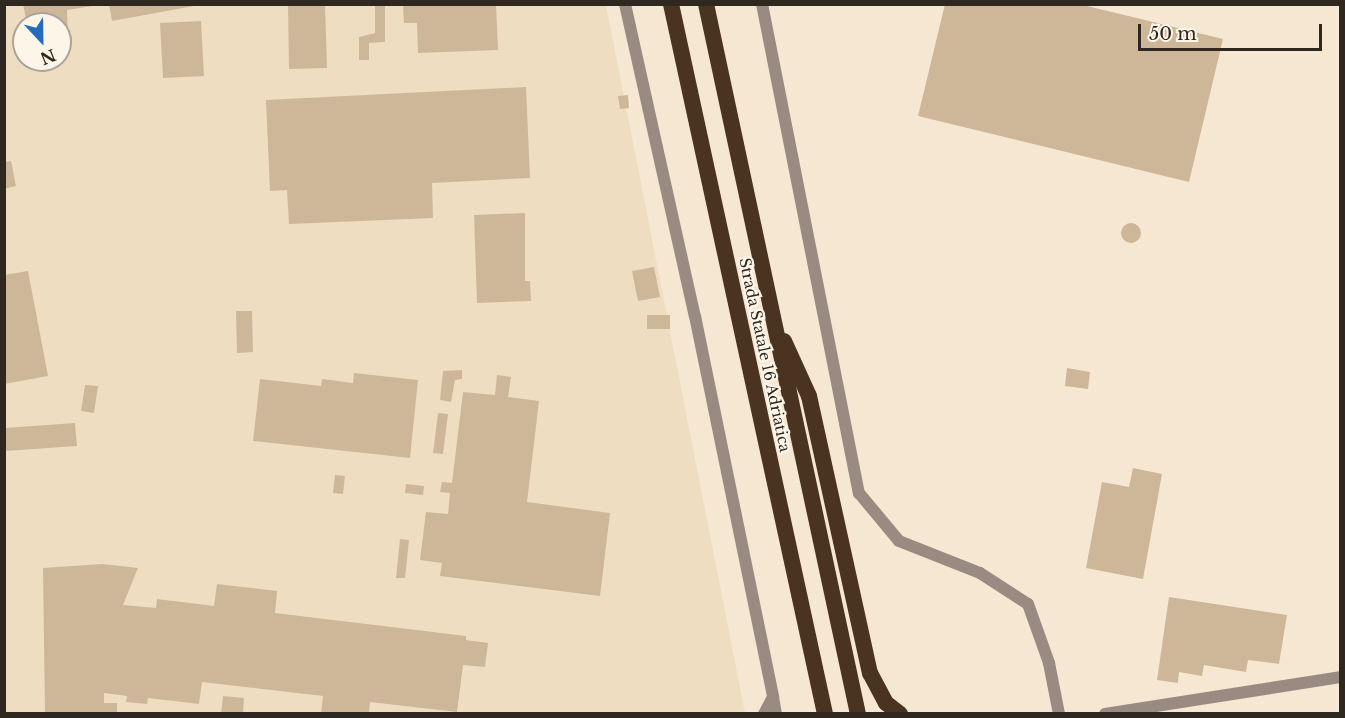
<!DOCTYPE html>
<html>
<head>
<meta charset="utf-8">
<style>
	body { margin:0 }
	#map { position:relative; width:1345px; height:718px; overflow:hidden; background:#f6e7d3; font-family:"Libre Baskerville",serif }
	div>[style] { position:absolute }
	.built>* { inset:0; background:#efddc2 }
	.building>* { inset:0; background:#ceb799 }
	.round { border-radius:50% }
	.minor>* { height:12px; margin:-6px; padding:0 6px; transform-origin:6px; border-radius:6px; background:#998b82 }
	.tertiary>* { height:12px; margin:-6px; padding:0 6px; transform-origin:6px; border-radius:6px; background:#998b82 }
	.trunk>* { height:16px; margin:-8px; padding:0 8px; transform-origin:8px; border-radius:8px; background:#4b3322 }
	span { translate:-50% -50%; white-space:nowrap; text-align:center; line-height:1.15; -webkit-text-stroke:4.5px #fef5e9; paint-order:stroke }
	.street-label { font-size:15px; color:#2e2821 }
	.frame { position:absolute; inset:0; border:6px solid #2e2821; pointer-events:none }
	.north { position:absolute; left:12px; top:12px; width:60px; height:60px; box-sizing:border-box; background:#fef5e9; border:2px solid #aba399; border-radius:50%; rotate:158deg; font-size:16px; font-weight:700; line-height:24px; text-align:center; color:#2e2821 }
	.north::after { content:''; display:block; margin:auto; width:21px; height:27px; background:#246cbc; clip-path:polygon(50% 0,100% 100%,50% 72%,0 100%) }
	.scale { position:absolute; left:1138px; top:24px; width:184px; height:27px; box-sizing:border-box; border:3px solid #2e2821; border-top:0; padding-left:8px; font-size:18px; line-height:21px; white-space:nowrap; color:#2e2821; -webkit-text-stroke:4px #fef5e9; paint-order:stroke }
</style>
</head>
<body>
<div id="map">
	<div class="built">
		<i style="clip-path:polygon(evenodd,4px 5px,606px 5px,745px 713px,5px 713px,4px 5px,24px 24px,60px 24px,60px 60px,24px 60px,24px 24px)"></i>
	</div>
	<div class="building">
		<i style="clip-path:polygon(23px 4px,93px 4px,93px 6px,67px 10px,68px 38px,60px 40px,60px 24px,27px 24px)"></i>
		<i style="clip-path:polygon(109px 4px,194px 4px,194px 6px,112px 21px)"></i>
		<i style="clip-path:polygon(288px 4px,325px 4px,327px 68px,289px 69px)"></i>
		<i style="clip-path:polygon(375px 4px,385px 4px,385px 42px,369px 43px,369px 60px,359px 60px,359px 37px,375px 33px)"></i>
		<i style="clip-path:polygon(403px 4px,496px 4px,498px 50px,418px 53px,417px 23px,404px 23px)"></i>
		<i style="clip-path:polygon(945px 4px,1079px 4px,1223px 39px,1189px 182px,918px 116px)"></i>
		<i style="clip-path:polygon(201px 21px,204px 76px,163px 78px,160px 23px)"></i>
		<i style="clip-path:polygon(526px 87px,530px 178px,432px 183px,433px 218px,289px 224px,287px 190px,270px 191px,266px 100px)"></i>
		<i style="clip-path:polygon(628px 95px,629px 108px,620px 109px,618px 96px)"></i>
		<i style="clip-path:polygon(11px 161px,16px 186px,4px 189px,4px 162px)"></i>
		<i style="clip-path:polygon(525px 213px,525px 281px,530px 281px,531px 301px,477px 303px,474px 215px)"></i>
		<i class="round" style="left:1121px;top:223px;width:20px;height:20px"></i>
		<i style="clip-path:polygon(654px 267px,660px 297px,638px 301px,632px 271px)"></i>
		<i style="clip-path:polygon(28px 271px,48px 376px,4px 384px,4px 275px)"></i>
		<i style="clip-path:polygon(236px 311px,252px 311px,253px 352px,237px 353px)"></i>
		<i style="clip-path:polygon(647px 315px,670px 315px,670px 329px,647px 329px)"></i>
		<i style="clip-path:polygon(1067px 368px,1090px 372px,1088px 389px,1065px 386px)"></i>
		<i style="clip-path:polygon(462px 370px,462px 379px,455px 380px,451px 402px,440px 400px,443px 371px)"></i>
		<i style="clip-path:polygon(354px 373px,418px 380px,410px 458px,253px 441px,260px 379px,321px 386px,322px 379px,353px 383px)"></i>
		<i style="clip-path:polygon(497px 375px,511px 377px,508px 397px,539px 401px,527px 502px,610px 513px,600px 596px,440px 576px,442px 563px,420px 560px,426px 512px,448px 514px,450px 493px,440px 492px,442px 482px,452px 483px,463px 392px,495px 395px)"></i>
		<i style="clip-path:polygon(85px 385px,98px 386px,94px 413px,81px 411px)"></i>
		<i style="clip-path:polygon(438px 413px,448px 414px,443px 454px,433px 453px)"></i>
		<i style="clip-path:polygon(75px 423px,77px 446px,5px 451px,5px 428px)"></i>
		<i style="clip-path:polygon(1133px 468px,1162px 474px,1143px 579px,1086px 568px,1102px 482px,1129px 487px)"></i>
		<i style="clip-path:polygon(335px 475px,345px 476px,343px 494px,333px 493px)"></i>
		<i style="clip-path:polygon(406px 484px,424px 486px,423px 495px,405px 493px)"></i>
		<i style="clip-path:polygon(400px 539px,409px 540px,405px 578px,396px 578px)"></i>
		<i style="clip-path:polygon(102px 564px,138px 568px,123px 605px,156px 608px,157px 599px,214px 606px,217px 584px,277px 591px,275px 613px,466px 636px,466px 640px,488px 643px,485px 667px,463px 665px,457px 712px,370px 702px,369px 714px,321px 714px,323px 696px,202px 682px,199px 704px,148px 698px,147px 704px,126px 702px,127px 696px,104px 693px,104px 703px,117px 703px,117px 714px,45px 714px,43px 568px)"></i>
		<i style="clip-path:polygon(1169px 597px,1287px 615px,1279px 664px,1248px 660px,1246px 672px,1204px 665px,1202px 676px,1179px 672px,1178px 683px,1157px 680px)"></i>
		<i style="clip-path:polygon(223px 696px,244px 698px,243px 714px,221px 714px)"></i>
	</div>
	<div class="minor">
		<i style="left:762px;top:4px;width:499px;rotate:78.8deg"></i>
		<i style="left:859px;top:493px;width:62px;rotate:50.2deg"></i>
		<i style="left:899px;top:541px;width:87px;rotate:21.6deg"></i>
		<i style="left:980px;top:573px;width:57px;rotate:32.9deg"></i>
		<i style="left:1028px;top:604px;width:63px;rotate:70.4deg"></i>
		<i style="left:1049px;top:663px;width:52px;rotate:78.9deg"></i>
		<i style="left:773px;top:697px;width:17px;rotate:80deg"></i>
		<i style="left:1105px;top:714px;width:238px;rotate:-8.9deg"></i>
	</div>
	<div class="tertiary">
		<i style="left:625px;top:4px;width:320px;rotate:77.4deg"></i>
		<i style="left:695px;top:316px;width:389px;rotate:78.4deg"></i>
		<i style="left:773px;top:697px;width:19px;rotate:118deg"></i>
	</div>
	<div class="trunk">
		<i style="left:671px;top:4px;width:727px;rotate:77.76deg"></i>
		<i style="left:706px;top:4px;width:726px;rotate:77.92deg"></i>
		<i style="left:784px;top:341px;width:60px;rotate:65.6deg"></i>
		<i style="left:809px;top:396px;width:284px;rotate:77.6deg"></i>
		<i style="left:870px;top:673px;width:34px;rotate:62deg"></i>
		<i style="left:886px;top:703px;width:18px;rotate:38deg"></i>
	</div>
	<div class="street-label">
		<span style="left:765px;top:355px;rotate:78deg">Strada Statale 16 Adriatica</span>
	</div>
	<div class="frame"></div>
	<div class="north">N</div>
	<div class="scale">50 m</div>
</div>
</body>
</html>
